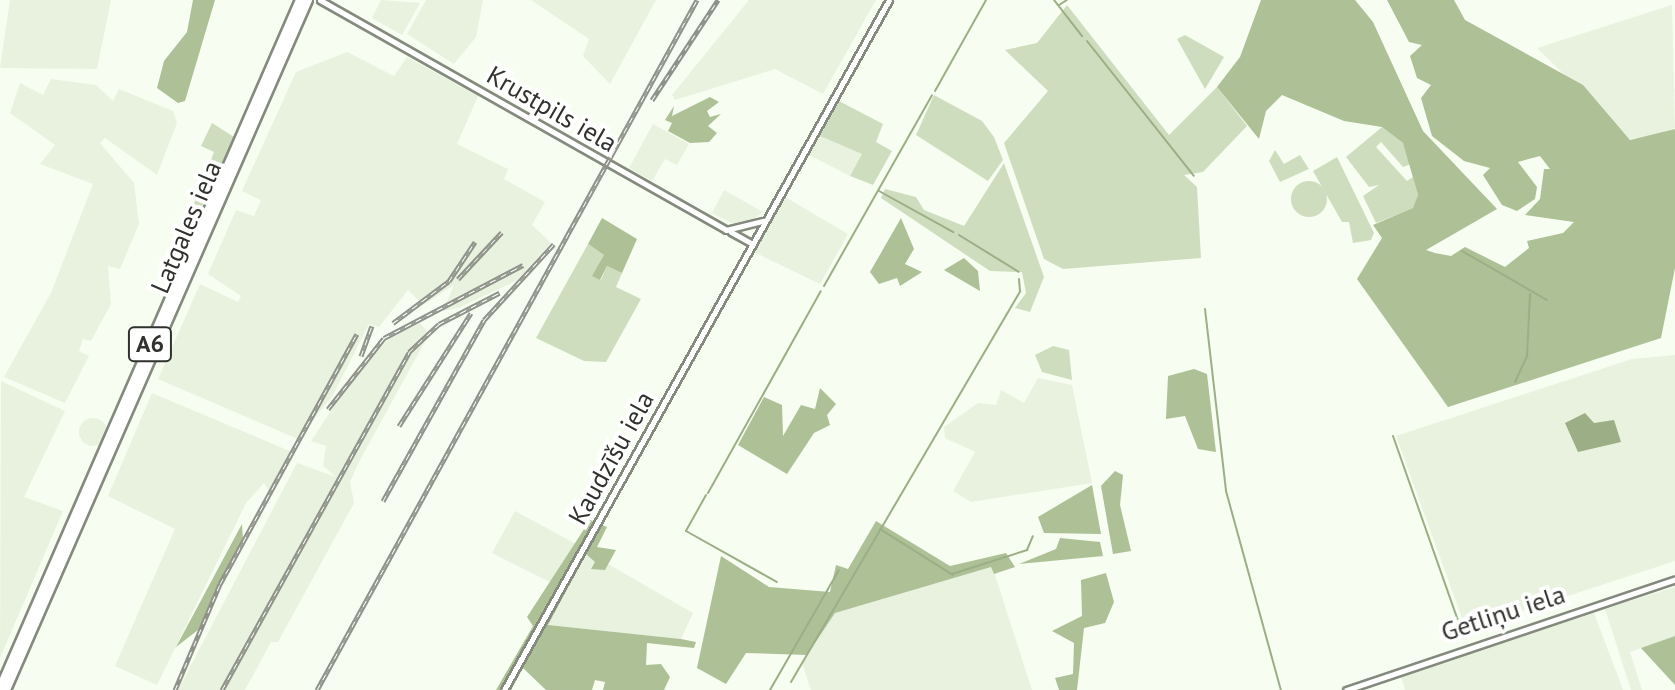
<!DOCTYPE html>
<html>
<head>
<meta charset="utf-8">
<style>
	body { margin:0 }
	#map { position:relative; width:1675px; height:690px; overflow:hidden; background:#f7fdf0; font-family:"PT Sans",sans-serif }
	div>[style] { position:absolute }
	.built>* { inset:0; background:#e9f2df }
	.round { border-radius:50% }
	.green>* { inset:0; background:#cfddbf }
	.forest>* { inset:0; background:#adc096 }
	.water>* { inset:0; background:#9bae85 }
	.stream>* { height:2px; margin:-1px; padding:0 1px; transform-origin:1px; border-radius:1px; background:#9bae85 }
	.roads { filter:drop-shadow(2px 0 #848a7e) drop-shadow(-2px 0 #848a7e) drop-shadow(0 2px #848a7e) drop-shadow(0 -2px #848a7e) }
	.secondary>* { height:5px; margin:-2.5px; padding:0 2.5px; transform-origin:2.5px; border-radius:2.5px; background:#fff }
	.highway>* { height:8px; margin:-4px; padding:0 4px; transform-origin:4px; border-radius:4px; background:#fff }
	.rail>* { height:5px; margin-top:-2.5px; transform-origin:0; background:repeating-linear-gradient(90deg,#fff 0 6px,#8e9289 0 12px); box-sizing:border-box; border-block:2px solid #8e9289 }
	span { translate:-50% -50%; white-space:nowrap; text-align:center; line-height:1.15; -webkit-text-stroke:8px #fff; paint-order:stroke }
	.shield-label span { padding:2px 6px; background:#fff; border:2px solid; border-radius:6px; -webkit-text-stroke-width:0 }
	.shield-label { font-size:24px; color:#30322e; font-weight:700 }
	.street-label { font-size:26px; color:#30322e }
</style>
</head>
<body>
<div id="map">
	<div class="built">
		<i style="clip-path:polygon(10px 0,111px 0,97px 69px,0 68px)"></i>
		<i style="clip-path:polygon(381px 0,420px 3px,402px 35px,372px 18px)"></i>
		<i style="clip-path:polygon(426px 0,483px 0,476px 37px,454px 64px,407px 34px)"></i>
		<i style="clip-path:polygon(531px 0,656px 0,610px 84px,583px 56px,589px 39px)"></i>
		<i style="clip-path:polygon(749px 0,876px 0,823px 94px,775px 69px,675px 100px,672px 95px)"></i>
		<i style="clip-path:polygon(1672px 5px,1675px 128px,1655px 135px,1630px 139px,1537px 48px)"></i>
		<i style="clip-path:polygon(347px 52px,394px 76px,407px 57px,478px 96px,457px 144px,508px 169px,504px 179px,545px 202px,532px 225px,551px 243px,516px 281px,458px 308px,443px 311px,454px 285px,423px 305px,408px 290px,379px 327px,369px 324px,333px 395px,298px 439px,158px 379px,200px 284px,238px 302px,241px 296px,208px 274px,236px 210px,254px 216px,261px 200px,242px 191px,296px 72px)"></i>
		<i style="clip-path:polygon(51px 79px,96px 85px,113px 101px,119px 89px,173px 111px,177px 123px,157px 175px,105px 138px,100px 143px,134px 183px,139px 224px,120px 269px,108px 266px,111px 304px,91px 341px,83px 339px,79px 351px,89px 356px,65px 403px,4px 377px,51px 293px,93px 184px,40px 164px,55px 145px,10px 113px,20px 83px,43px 95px)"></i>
		<i style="clip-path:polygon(653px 124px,689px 144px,677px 165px,665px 159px,652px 181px,629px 168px)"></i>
		<i style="clip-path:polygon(820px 136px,863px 154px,850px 176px,809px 155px)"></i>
		<i style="clip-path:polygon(724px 190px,763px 212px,741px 228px,712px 213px)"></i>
		<i style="clip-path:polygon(785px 197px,848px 234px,820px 284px,754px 252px)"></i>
		<i style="clip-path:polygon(420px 323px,429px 334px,359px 462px,350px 482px,354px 503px,278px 642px,271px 642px,245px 690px,178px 690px,297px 463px,336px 477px,323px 466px,326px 446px,311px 441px,355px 374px,393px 335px)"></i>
		<i style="clip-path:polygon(1675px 355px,1675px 561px,1466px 629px,1396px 436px,1632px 359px)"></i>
		<i style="clip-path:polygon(1038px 378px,1072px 385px,1092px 483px,971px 502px,953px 491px,975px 452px,945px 438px,944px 427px,978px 403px,996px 405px,1001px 390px,1024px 403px)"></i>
		<i style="clip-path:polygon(1px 381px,65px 411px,24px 497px,63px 511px,0 658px)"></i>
		<i style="clip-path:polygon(152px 393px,292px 452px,270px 492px,264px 483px,246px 503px,157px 685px,115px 666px,175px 529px,108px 496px)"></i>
		<i class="round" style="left:79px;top:418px;width:28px;height:28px"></i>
		<i style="clip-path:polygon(515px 511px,578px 545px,556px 585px,492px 553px)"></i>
		<i style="clip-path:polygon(587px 552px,693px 613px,681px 639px,547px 625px)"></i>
		<i style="clip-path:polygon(992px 566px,1032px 690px,811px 690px,802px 663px,835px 613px)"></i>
		<i style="clip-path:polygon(1675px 587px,1675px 636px,1630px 652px,1642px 690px,1631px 690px,1605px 609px)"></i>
		<i style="clip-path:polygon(1594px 613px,1623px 690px,1405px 690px,1401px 676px)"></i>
	</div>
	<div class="green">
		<i style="clip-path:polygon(1067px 5px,1169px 135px,1217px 87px,1247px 126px,1203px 172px,1184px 175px,1197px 187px,1201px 258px,1063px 269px,1044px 259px,1004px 143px,1048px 91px,1005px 50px,1037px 43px)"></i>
		<i style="clip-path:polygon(1185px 35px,1224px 57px,1205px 89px,1177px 39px)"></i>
		<i style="clip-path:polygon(934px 95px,982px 121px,994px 137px,1003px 160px,988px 181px,916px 135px)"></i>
		<i style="clip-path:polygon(839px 101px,883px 124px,876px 142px,892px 151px,873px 185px,850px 176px,862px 154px,820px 136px)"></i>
		<i style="clip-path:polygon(212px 123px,234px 137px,185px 244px,179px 242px,214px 152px,201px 146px)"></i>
		<i style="clip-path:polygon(1382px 127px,1403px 143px,1411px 164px,1403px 167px,1381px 142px,1376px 147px,1407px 181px,1413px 177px,1418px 195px,1414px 208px,1376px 223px,1363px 196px,1379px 185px,1369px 187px,1346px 157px)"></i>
		<i style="clip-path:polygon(1275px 150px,1284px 164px,1300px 155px,1309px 169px,1280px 182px,1269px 161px)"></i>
		<i style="clip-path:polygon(1337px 157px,1374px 233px,1371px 240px,1353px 243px,1349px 222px,1342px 222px,1313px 171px)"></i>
		<i style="clip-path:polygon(1004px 163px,1044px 277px,1030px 312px,1015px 308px,1026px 293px,1022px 272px,990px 271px,881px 198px,885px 189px,916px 197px,924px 210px,964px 226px)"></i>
		<i class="round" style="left:1291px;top:181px;width:36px;height:36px"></i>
		<i style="clip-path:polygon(588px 244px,604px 255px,593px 276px,601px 280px,607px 266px,622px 273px,616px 287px,641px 299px,606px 362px,584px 361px,536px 338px)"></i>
		<i style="clip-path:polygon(1053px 346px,1069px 350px,1072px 380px,1042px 372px,1035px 355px)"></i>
	</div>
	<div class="forest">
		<i style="clip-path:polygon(193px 0,215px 0,185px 101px,178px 103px,157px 88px,164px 61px,187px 32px)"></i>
		<i style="clip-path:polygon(1261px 0,1355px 0,1373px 22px,1423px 131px,1497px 209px,1426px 250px,1435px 253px,1451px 256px,1465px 247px,1505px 267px,1529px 248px,1527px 241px,1563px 233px,1574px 222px,1525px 215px,1540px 199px,1544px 169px,1550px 169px,1540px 156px,1518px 162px,1537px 187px,1535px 199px,1517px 211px,1502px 205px,1483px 175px,1490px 168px,1464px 161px,1432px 136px,1421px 98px,1431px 85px,1417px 78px,1410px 56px,1422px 45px,1409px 42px,1387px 0,1454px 0,1465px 20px,1583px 85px,1630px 140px,1675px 129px,1675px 268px,1661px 338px,1448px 407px,1357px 279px,1382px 238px,1373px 225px,1413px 208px,1418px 195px,1403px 143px,1382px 127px,1344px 121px,1282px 95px,1266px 111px,1259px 139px,1217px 87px,1240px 57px)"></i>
		<i style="clip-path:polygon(710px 97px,719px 102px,707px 111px,710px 117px,721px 114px,708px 126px,717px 133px,709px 142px,690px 143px,668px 131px,672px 123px,665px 120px,674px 106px,672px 116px)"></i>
		<i style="clip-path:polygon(602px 218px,637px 239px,622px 273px,607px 266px,600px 280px,592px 276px,604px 255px,588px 244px)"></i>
		<i style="clip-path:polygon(901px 218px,914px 249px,905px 264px,922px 272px,900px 286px,897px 278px,879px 284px,870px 272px)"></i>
		<i style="clip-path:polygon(964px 258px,978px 271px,980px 291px,944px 270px)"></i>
		<i style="clip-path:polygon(1194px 369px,1207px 374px,1216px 452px,1198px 449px,1185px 416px,1166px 419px,1168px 376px)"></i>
		<i style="clip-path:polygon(820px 388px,836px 404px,827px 415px,830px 425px,814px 433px,787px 474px,738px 445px,764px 397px,782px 405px,783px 436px,801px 405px,815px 409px)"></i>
		<i style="clip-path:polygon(1115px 471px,1123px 475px,1120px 505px,1131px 551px,1113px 554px,1101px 486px)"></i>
		<i style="clip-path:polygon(1092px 485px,1101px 534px,1044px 533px,1038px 517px)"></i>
		<i style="clip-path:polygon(590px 520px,607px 527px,597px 547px,616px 550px,605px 570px,591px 569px,595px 562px,586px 554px,548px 625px,681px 639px,696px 642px,694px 648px,647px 643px,646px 665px,661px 664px,670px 677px,664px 690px,603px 690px,605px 682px,595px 680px,592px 690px,546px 690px,523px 668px,511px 690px,496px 690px,533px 626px,527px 617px)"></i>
		<i style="clip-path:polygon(876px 521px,950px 566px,1006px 553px,1015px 567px,994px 574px,991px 567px,835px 613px,807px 655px,746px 653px,726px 684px,697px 668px,721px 556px,769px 587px,830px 592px,836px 565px,848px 569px)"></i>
		<i style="clip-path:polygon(242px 524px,243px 540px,198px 630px,176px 647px)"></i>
		<i style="clip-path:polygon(1060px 538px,1100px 542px,1103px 556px,1019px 564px,1056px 549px)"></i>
		<i style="clip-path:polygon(1106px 573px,1114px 602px,1105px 623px,1084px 628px,1077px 690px,1059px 690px,1055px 678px,1073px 674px,1074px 643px,1052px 631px,1082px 616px,1081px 580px)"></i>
		<i style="clip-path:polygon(1675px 636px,1675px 685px,1641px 648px)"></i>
	</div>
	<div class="water">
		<i style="clip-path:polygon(1585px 413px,1594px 423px,1614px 420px,1621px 442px,1578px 452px,1565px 423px)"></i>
	</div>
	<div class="stream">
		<i style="left:1054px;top:0;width:46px;rotate:52.1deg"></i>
		<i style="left:1059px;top:5px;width:9px;rotate:-32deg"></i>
		<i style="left:1087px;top:41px;width:172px;rotate:51.6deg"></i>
		<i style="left:935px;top:91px;width:104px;rotate:-60.7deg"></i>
		<i style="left:879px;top:191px;width:85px;rotate:29deg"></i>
		<i style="left:959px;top:235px;width:70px;rotate:31.7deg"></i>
		<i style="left:1462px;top:251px;width:98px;rotate:30deg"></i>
		<i style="left:824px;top:286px;width:219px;rotate:-60.5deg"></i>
		<i style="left:1205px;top:309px;width:183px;rotate:83.4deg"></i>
		<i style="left:1226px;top:491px;width:206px;rotate:74.6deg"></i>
		<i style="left:1515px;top:382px;width:29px;rotate:-65deg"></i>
		<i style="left:1527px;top:356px;width:62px;rotate:-87.2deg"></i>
		<i style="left:1393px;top:436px;width:205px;rotate:70.6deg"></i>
		<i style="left:708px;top:493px;width:231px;rotate:-60.8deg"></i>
		<i style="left:706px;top:495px;width:41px;rotate:119.1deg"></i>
		<i style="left:686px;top:531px;width:104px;rotate:29.3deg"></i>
		<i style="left:880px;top:529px;width:86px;rotate:32.2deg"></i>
		<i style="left:952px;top:574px;width:79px;rotate:-17.7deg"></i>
		<i style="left:1027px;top:550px;width:15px;rotate:-67deg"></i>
		<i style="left:791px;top:682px;width:453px;rotate:-59.6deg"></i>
		<i style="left:1020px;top:291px;width:12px;rotate:-95deg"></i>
		<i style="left:770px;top:690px;width:138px;rotate:-60.1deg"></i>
	</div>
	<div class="roads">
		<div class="secondary">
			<i style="left:320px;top:0;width:467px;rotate:29.5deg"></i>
			<i style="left:726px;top:230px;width:38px;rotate:-14deg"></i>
			<i style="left:731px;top:232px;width:25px;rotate:29deg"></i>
			<i style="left:504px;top:690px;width:790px;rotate:-60.84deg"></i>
			<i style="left:1346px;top:690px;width:347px;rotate:-18.6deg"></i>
		</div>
		<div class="highway">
			<i style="left:0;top:688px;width:751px;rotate:-66.44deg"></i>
			<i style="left:6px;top:690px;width:753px;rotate:-66.36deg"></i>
		</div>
	</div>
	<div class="rail">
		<i style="left:652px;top:100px;width:120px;rotate:-56.6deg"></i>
		<i style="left:458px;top:279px;width:64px;rotate:-46.9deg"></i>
		<i style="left:393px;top:323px;width:70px;rotate:-36.9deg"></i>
		<i style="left:449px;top:281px;width:47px;rotate:-56.3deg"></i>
		<i style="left:361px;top:356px;width:32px;rotate:-70deg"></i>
		<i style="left:328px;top:409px;width:90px;rotate:-51.7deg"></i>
		<i style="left:384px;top:338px;width:157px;rotate:-27.7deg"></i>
		<i style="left:399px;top:426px;width:134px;rotate:-57.5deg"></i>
		<i style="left:383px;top:501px;width:207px;rotate:-60.8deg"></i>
		<i style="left:484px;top:320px;width:103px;rotate:-47.4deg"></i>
		<i style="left:175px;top:690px;width:115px;rotate:-67deg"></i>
		<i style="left:220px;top:584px;width:285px;rotate:-61.3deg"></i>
		<i style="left:222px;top:690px;width:386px;rotate:-61deg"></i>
		<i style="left:409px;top:352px;width:41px;rotate:-43deg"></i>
		<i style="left:439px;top:324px;width:68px;rotate:-27.3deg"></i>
		<i style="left:317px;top:690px;width:788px;rotate:-61.16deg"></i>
	</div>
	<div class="shield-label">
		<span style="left:150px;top:344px">A6</span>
	</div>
	<div class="street-label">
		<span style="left:552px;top:109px;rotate:30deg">Krustpils iela</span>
		<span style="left:186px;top:227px;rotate:-67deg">Latgales iela</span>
		<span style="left:611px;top:458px;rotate:-61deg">Kaudzīšu iela</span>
		<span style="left:1503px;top:613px;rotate:-18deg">Getliņu iela</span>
	</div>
</div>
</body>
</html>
